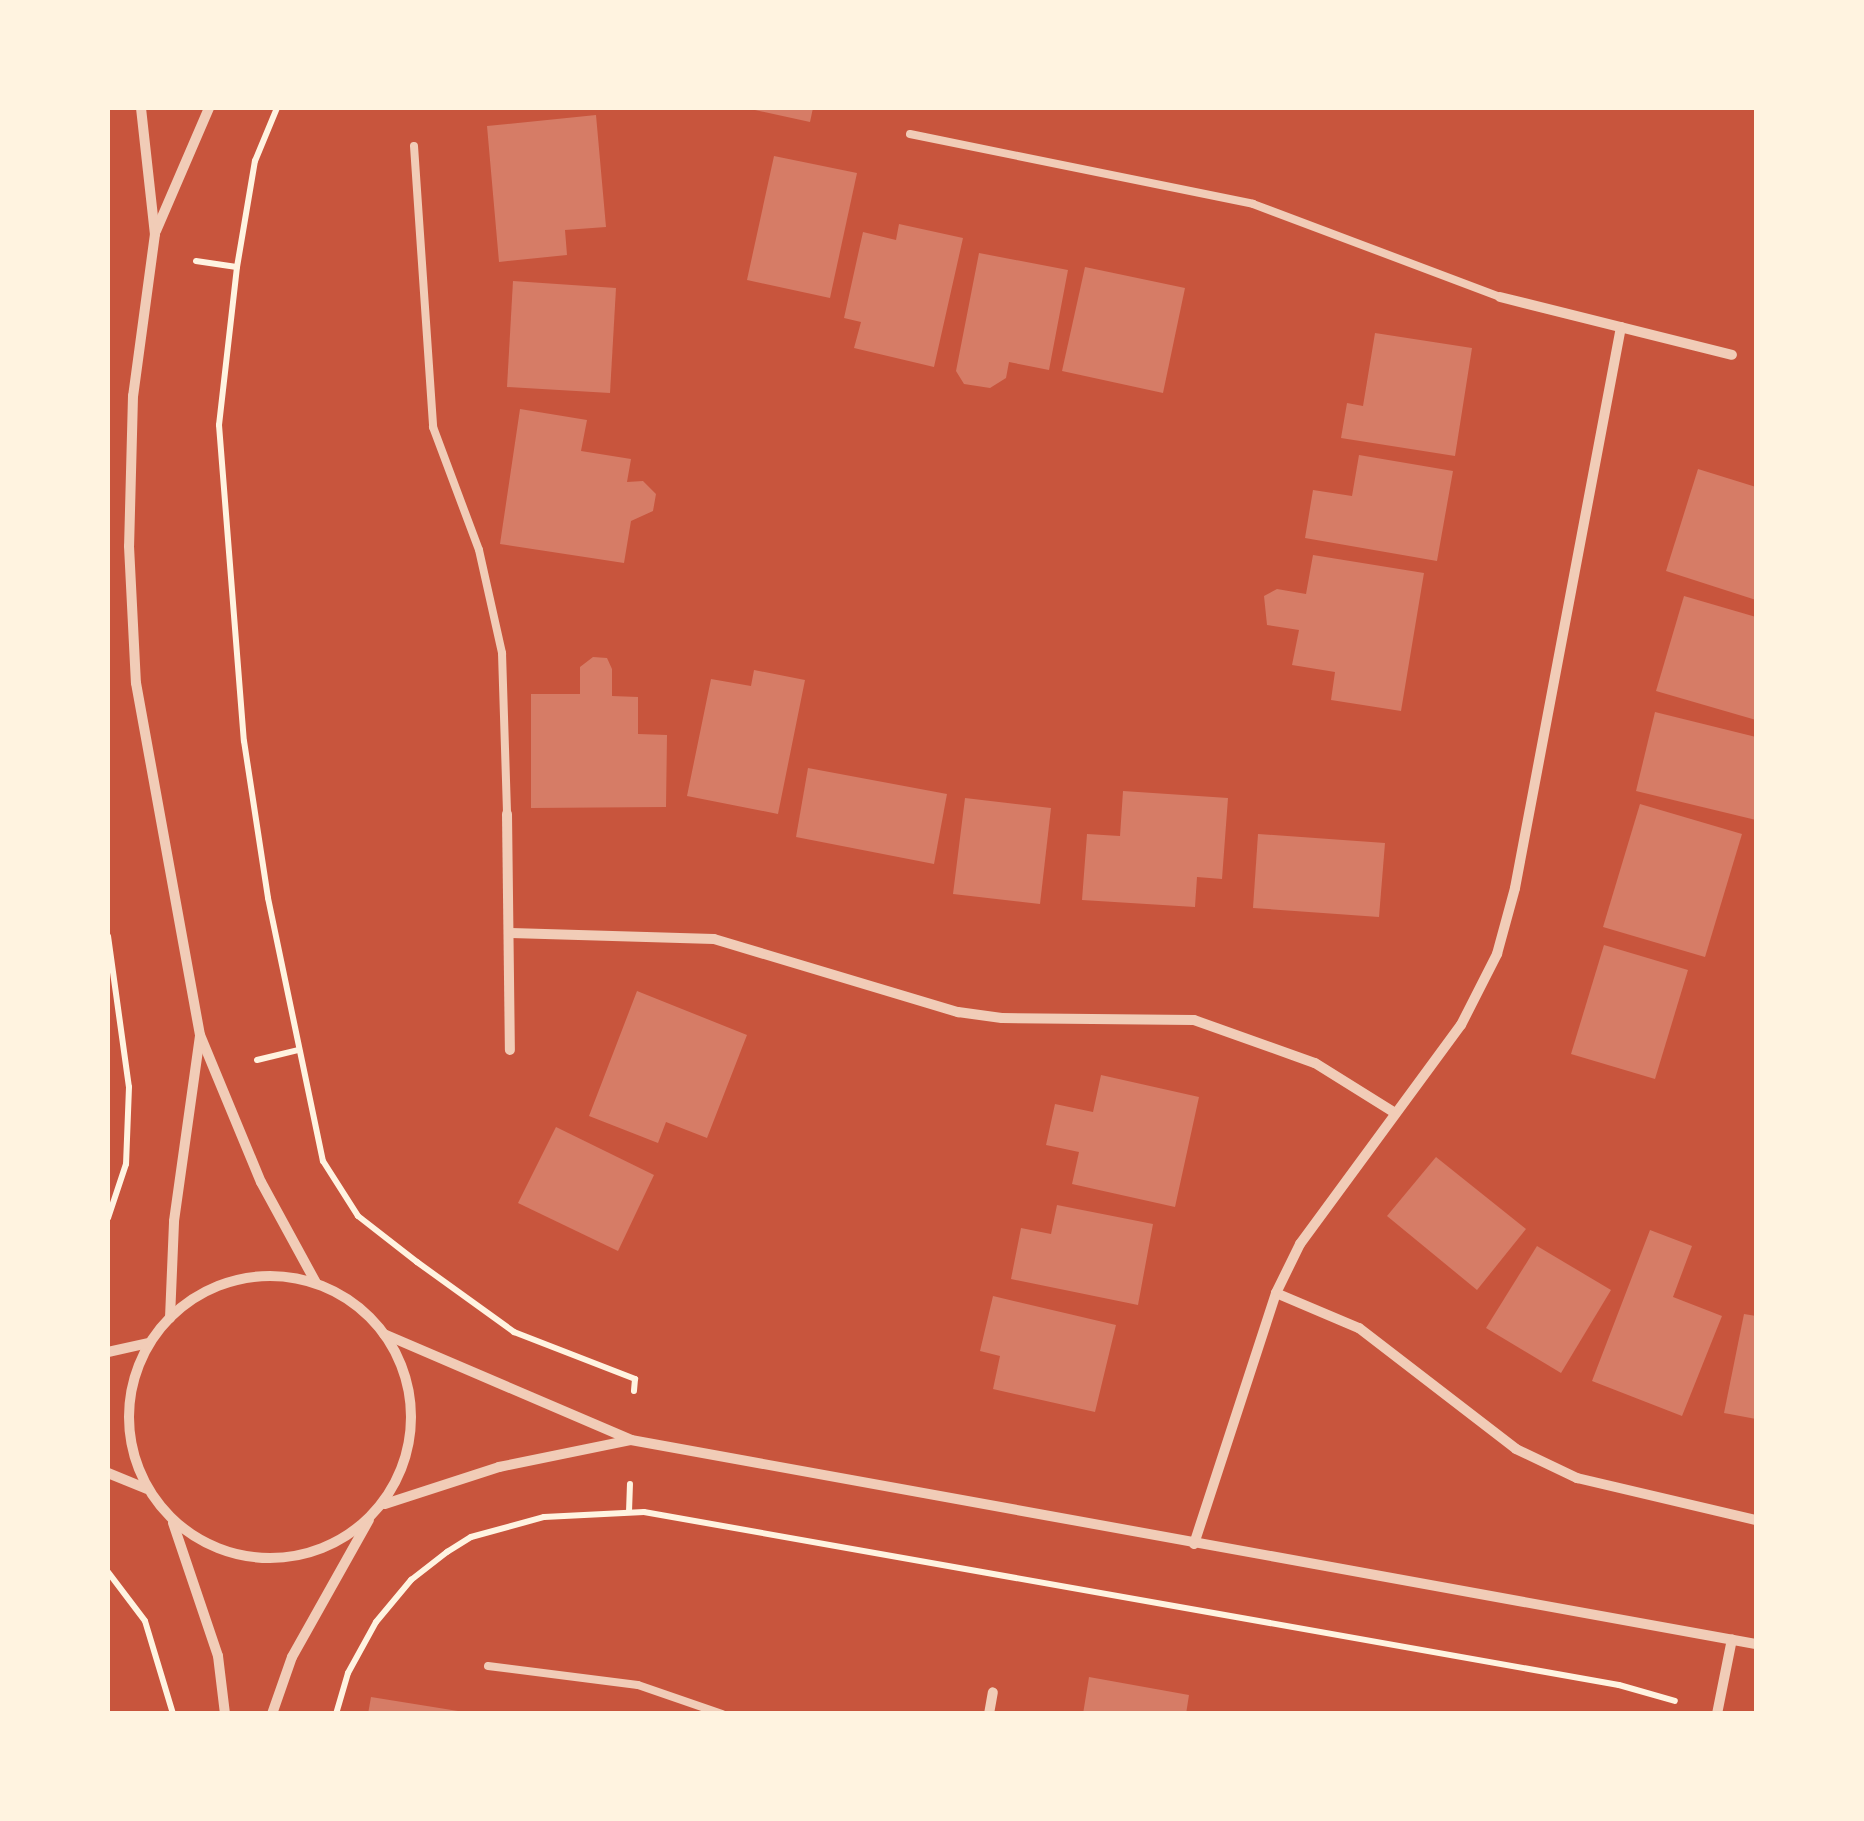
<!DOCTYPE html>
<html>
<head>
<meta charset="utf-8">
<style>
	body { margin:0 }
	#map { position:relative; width:1864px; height:1821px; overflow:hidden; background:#c8553d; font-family:Montserrat,sans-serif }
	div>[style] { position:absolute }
	.building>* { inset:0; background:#d67c66 }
	.path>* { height:6px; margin:-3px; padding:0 3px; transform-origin:3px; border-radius:3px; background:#fff3e0 }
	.service>* { height:8px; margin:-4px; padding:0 4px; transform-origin:4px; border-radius:4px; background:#f1ccb7 }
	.minor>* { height:10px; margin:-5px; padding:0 5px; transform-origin:5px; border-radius:5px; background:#f1ccb7 }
	.minor>.ring { margin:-5px; padding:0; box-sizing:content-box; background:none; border:10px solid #f1ccb7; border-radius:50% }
	span { translate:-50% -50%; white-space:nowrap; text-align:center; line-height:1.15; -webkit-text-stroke:10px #fff3e0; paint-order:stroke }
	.frame { position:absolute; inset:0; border:110px solid #fff3e0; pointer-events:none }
</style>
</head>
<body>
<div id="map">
	<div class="building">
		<i style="clip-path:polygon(746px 108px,813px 108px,810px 122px)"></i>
		<i style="clip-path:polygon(596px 115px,606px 227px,565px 230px,567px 255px,499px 262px,487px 126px)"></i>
		<i style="clip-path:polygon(774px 156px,857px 173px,830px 298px,747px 280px)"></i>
		<i style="clip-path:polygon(899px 224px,963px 238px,934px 367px,854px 348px,861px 322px,844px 318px,863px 232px,896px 240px)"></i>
		<i style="clip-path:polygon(979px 253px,1068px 270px,1049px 370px,1009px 362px,1006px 378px,990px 388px,964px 384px,956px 371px)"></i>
		<i style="clip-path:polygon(1085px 267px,1185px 288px,1163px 393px,1062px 371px)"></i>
		<i style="clip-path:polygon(513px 281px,616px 288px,610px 393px,507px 387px)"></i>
		<i style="clip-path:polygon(1375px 333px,1472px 348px,1455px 456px,1341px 438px,1347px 403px,1363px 406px)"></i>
		<i style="clip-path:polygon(520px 409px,587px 420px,581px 451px,631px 459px,627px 482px,643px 481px,656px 494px,653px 511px,631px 521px,624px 563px,500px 544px)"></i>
		<i style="clip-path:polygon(1359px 455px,1453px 471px,1437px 561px,1305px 538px,1313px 490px,1352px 496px)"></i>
		<i style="clip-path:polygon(1698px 469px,1756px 487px,1756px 600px,1666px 571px)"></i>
		<i style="clip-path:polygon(1313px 555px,1424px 573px,1401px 711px,1331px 700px,1335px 672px,1292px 665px,1299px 630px,1267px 625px,1264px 596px,1277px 589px,1306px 594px)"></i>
		<i style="clip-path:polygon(1684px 596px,1756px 617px,1756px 720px,1656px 691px)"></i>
		<i style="clip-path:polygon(593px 657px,607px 658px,612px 669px,612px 696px,638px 697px,638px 734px,667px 735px,666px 807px,531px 808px,531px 694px,580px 694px,580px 667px)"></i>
		<i style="clip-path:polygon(754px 670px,805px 680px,778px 814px,687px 796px,711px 679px,751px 686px)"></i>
		<i style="clip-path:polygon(1655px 712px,1756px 737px,1756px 820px,1636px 791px)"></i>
		<i style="clip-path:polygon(808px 768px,947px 794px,934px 864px,796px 837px)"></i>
		<i style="clip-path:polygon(1123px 791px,1228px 798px,1222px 879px,1197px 877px,1195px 907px,1082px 900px,1087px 834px,1120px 836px)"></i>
		<i style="clip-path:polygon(965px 798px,1051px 808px,1040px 904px,953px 894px)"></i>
		<i style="clip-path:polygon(1640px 804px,1742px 834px,1705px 957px,1603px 927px)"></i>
		<i style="clip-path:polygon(1258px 834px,1385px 843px,1379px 917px,1253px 908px)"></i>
		<i style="clip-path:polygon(1604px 945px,1688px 970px,1655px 1079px,1571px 1054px)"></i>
		<i style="clip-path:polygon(637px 991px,747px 1035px,707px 1138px,666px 1122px,658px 1143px,589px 1116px)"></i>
		<i style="clip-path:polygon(1101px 1075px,1199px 1097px,1175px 1207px,1072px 1184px,1079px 1152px,1046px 1145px,1055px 1104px,1093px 1112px)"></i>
		<i style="clip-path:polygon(556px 1127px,654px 1175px,618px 1251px,518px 1203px)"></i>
		<i style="clip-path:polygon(1436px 1157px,1526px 1229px,1477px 1290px,1387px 1216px)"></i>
		<i style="clip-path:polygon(1057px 1205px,1153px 1224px,1138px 1305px,1011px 1279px,1021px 1228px,1051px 1234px)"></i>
		<i style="clip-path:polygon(1650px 1230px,1692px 1246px,1673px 1297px,1722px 1316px,1682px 1416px,1592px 1381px)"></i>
		<i style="clip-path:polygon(1537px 1246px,1611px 1290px,1561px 1373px,1486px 1328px)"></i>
		<i style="clip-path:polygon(993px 1296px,1116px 1325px,1095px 1412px,993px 1389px,1000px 1356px,980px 1351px)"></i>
		<i style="clip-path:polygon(1744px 1314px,1756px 1316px,1756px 1419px,1724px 1413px)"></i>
		<i style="clip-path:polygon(1089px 1677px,1189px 1695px,1186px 1714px,1083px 1714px)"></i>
		<i style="clip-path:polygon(371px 1697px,458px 1711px,458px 1714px,368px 1714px)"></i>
	</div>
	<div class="path">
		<i style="left:196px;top:261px;width:41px;rotate:8.3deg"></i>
		<i style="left:237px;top:267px;width:159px;rotate:96.5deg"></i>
		<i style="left:219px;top:425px;width:317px;rotate:85.5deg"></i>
		<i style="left:244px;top:741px;width:159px;rotate:81.3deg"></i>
		<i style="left:268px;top:898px;width:269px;rotate:78.2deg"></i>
		<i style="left:323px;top:1161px;width:65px;rotate:57.5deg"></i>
		<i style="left:358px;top:1216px;width:75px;rotate:37.9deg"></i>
		<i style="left:417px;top:1262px;width:120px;rotate:35.8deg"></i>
		<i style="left:514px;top:1332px;width:130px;rotate:21.2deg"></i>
		<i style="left:635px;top:1379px;width:12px;rotate:95deg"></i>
		<i style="left:237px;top:267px;width:108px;rotate:-80.4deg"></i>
		<i style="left:255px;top:161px;width:57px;rotate:-67.5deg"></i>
		<i style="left:108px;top:936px;width:152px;rotate:82.1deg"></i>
		<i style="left:129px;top:1087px;width:77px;rotate:92.2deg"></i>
		<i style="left:126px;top:1164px;width:57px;rotate:108.4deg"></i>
		<i style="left:257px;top:1060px;width:42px;rotate:-13.7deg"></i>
		<i style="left:629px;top:1512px;width:28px;rotate:-88deg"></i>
		<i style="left:108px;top:1572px;width:61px;rotate:52.9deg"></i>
		<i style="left:145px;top:1621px;width:97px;rotate:73.2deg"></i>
		<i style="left:336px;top:1714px;width:43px;rotate:-73.7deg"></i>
		<i style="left:348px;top:1673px;width:58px;rotate:-61.2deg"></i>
		<i style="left:376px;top:1622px;width:55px;rotate:-50.2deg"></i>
		<i style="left:411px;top:1580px;width:46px;rotate:-37.9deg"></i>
		<i style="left:447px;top:1552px;width:28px;rotate:-32deg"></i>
		<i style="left:471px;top:1537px;width:76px;rotate:-15.3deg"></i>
		<i style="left:544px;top:1517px;width:100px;rotate:-2.9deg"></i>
		<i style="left:644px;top:1512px;width:990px;rotate:10.06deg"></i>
		<i style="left:1619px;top:1685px;width:58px;rotate:15.9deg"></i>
	</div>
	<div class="service">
		<i style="left:910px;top:134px;width:350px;rotate:11.5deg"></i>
		<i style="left:1253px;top:204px;width:264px;rotate:20.6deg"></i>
		<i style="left:414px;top:146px;width:282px;rotate:86.1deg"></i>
		<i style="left:433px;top:427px;width:131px;rotate:69.5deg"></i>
		<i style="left:479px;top:550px;width:106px;rotate:77.4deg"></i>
		<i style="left:502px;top:653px;width:161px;rotate:88.2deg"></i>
		<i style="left:488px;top:1666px;width:151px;rotate:7.2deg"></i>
		<i style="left:638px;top:1685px;width:89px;rotate:19deg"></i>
	</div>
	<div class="minor">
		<i style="left:141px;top:108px;width:127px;rotate:83.7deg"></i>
		<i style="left:155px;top:234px;width:163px;rotate:97.7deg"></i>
		<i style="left:133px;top:396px;width:150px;rotate:91.5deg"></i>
		<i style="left:129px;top:546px;width:137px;rotate:87.1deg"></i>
		<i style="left:136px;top:683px;width:358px;rotate:79.7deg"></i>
		<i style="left:200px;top:1035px;width:159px;rotate:67.5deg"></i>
		<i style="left:261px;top:1182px;width:115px;rotate:61.4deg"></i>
		<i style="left:156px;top:231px;width:134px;rotate:-66.7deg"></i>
		<i style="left:1500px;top:297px;width:239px;rotate:14deg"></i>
		<i style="left:507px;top:814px;width:236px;rotate:89.3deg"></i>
		<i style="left:511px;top:933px;width:203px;rotate:1.7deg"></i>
		<i style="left:714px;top:939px;width:255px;rotate:16.7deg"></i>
		<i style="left:958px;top:1012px;width:44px;rotate:7.8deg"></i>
		<i style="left:1002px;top:1018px;width:192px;rotate:0.6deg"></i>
		<i style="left:1194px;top:1020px;width:128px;rotate:19.6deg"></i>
		<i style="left:1315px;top:1063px;width:94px;rotate:32deg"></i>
		<i class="ring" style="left:129px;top:1276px;width:272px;height:272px"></i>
		<i style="left:1276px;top:1293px;width:90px;rotate:22.9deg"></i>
		<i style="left:1359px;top:1328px;width:198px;rotate:37.6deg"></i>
		<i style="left:1516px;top:1449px;width:68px;rotate:25.4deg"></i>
		<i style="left:1577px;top:1478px;width:184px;rotate:13.2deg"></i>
		<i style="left:170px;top:1318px;width:97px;rotate:-87.6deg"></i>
		<i style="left:174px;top:1221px;width:187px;rotate:-82deg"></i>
		<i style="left:384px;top:1334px;width:269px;rotate:23.2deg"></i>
		<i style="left:631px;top:1440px;width:1143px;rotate:10.28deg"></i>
		<i style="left:108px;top:1352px;width:42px;rotate:-12.4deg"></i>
		<i style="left:108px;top:1473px;width:42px;rotate:22.3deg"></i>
		<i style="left:385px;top:1504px;width:120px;rotate:-18deg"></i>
		<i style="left:499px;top:1467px;width:134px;rotate:-11.6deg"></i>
		<i style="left:173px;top:1523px;width:140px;rotate:71.3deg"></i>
		<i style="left:218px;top:1656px;width:58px;rotate:83.1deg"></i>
		<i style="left:1194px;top:1544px;width:264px;rotate:-71.9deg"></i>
		<i style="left:1276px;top:1293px;width:55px;rotate:-63.9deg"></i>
		<i style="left:1300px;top:1244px;width:272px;rotate:-53.7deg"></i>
		<i style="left:1461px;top:1025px;width:80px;rotate:-63.1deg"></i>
		<i style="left:1497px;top:954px;width:68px;rotate:-74.7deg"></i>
		<i style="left:1515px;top:888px;width:571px;rotate:-79.3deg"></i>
		<i style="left:272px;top:1714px;width:60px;rotate:-70.7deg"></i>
		<i style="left:292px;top:1657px;width:157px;rotate:-60.7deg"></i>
		<i style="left:989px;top:1714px;width:22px;rotate:-80deg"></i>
		<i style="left:1717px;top:1714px;width:76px;rotate:-78.7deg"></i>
	</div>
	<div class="frame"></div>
</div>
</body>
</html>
